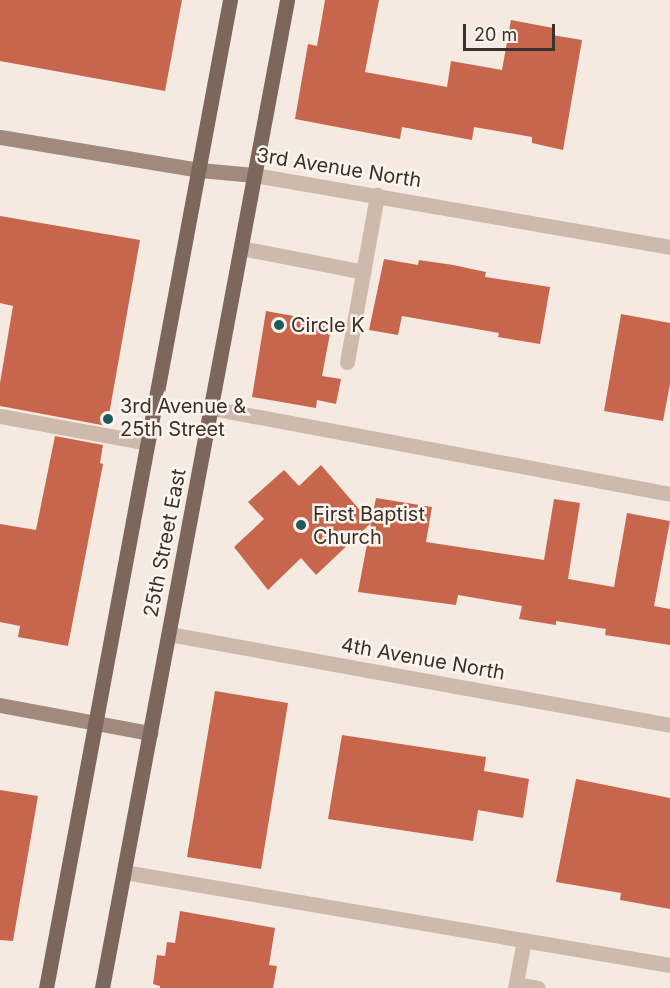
<!DOCTYPE html>
<html>
<head>
<meta charset="utf-8">
<style>
	body { margin:0 }
	#map { position:relative; width:670px; height:988px; overflow:hidden; background:#f4eae1; font-family:Inter,sans-serif }
	div>[style] { position:absolute }
	.building>* { inset:0; background:#c7664c }
	.service>* { height:15px; margin:-7.5px; padding:0 7.5px; transform-origin:7.5px; border-radius:7.5px; background:#cdbaac }
	.minor>* { height:15px; margin:-7.5px; padding:0 7.5px; transform-origin:7.5px; border-radius:7.5px; background:#cdbaac }
	.tertiary>* { height:15px; margin:-7.5px; padding:0 7.5px; transform-origin:7.5px; border-radius:7.5px; background:#cdbaac }
	.secondary>* { height:15px; margin:-7.5px; padding:0 7.5px; transform-origin:7.5px; border-radius:7.5px; background:#a1897d }
	.primary>* { height:15px; margin:-7.5px; padding:0 7.5px; transform-origin:7.5px; border-radius:7.5px; background:#7d665c }
	.dots>* { width:16px; height:16px; translate:-50% -50%; box-sizing:border-box; border:3px solid #fbf5ee; border-radius:50% }
	span { translate:-50% -50%; white-space:nowrap; text-align:center; line-height:1.15; -webkit-text-stroke:5px #fbf5ee; paint-order:stroke }
	.street-label { font-size:20px; color:#3b302b }
	.poi-label { font-size:20px; color:#3b302b }
	.left { translate:0 -50%; text-align:left }
	.scale { position:absolute; left:463px; top:24px; width:92px; height:27px; box-sizing:border-box; border:3px solid #3b302b; border-top:0; padding-left:8px; font-size:18px; line-height:21px; white-space:nowrap; color:#3b302b; -webkit-text-stroke:4px #fbf5ee; paint-order:stroke }
</style>
</head>
<body>
<div id="map">
	<div class="building">
		<i style="clip-path:polygon(0 0,182px 0,165px 91px,0 61px)"></i>
		<i style="clip-path:polygon(325px 0,379px 0,365px 72px,447px 87px,451px 61px,502px 70px,511px 20px,553px 28px,552px 35px,582px 40px,563px 150px,532px 143px,532px 137px,474px 127px,472px 140px,402px 127px,400px 139px,295px 119px,308px 44px,317px 46px)"></i>
		<i style="clip-path:polygon(0 216px,140px 240px,107px 426px,0 406px,0 383px,13px 306px,0 303px)"></i>
		<i style="clip-path:polygon(384px 259px,418px 265px,419px 260px,453px 265px,486px 272px,485px 277px,550px 287px,540px 344px,498px 337px,499px 333px,402px 316px,398px 335px,369px 330px)"></i>
		<i style="clip-path:polygon(266px 311px,332px 323px,322px 376px,341px 379px,336px 404px,317px 400px,316px 408px,252px 397px)"></i>
		<i style="clip-path:polygon(621px 314px,670px 323px,670px 384px,663px 421px,604px 411px)"></i>
		<i style="clip-path:polygon(55px 436px,103px 445px,100px 463px,103px 464px,68px 646px,18px 637px,20px 626px,0 622px,0 524px,36px 530px)"></i>
		<i style="clip-path:polygon(321px 465px,371px 523px,376px 498px,432px 507px,426px 542px,544px 560px,554px 499px,580px 503px,568px 579px,614px 587px,627px 513px,670px 521px,654px 606px,670px 609px,670px 645px,605px 635px,606px 629px,556px 621px,556px 625px,519px 619px,522px 606px,458px 595px,456px 605px,358px 592px,371px 523px,316px 575px,301px 558px,268px 590px,234px 547px,264px 519px,248px 502px,284px 470px,299px 486px)"></i>
		<i style="clip-path:polygon(215px 691px,288px 703px,261px 869px,187px 857px)"></i>
		<i style="clip-path:polygon(342px 735px,486px 757px,484px 771px,529px 779px,523px 818px,478px 810px,473px 841px,328px 819px)"></i>
		<i style="clip-path:polygon(576px 779px,670px 798px,670px 909px,620px 900px,621px 893px,556px 882px)"></i>
		<i style="clip-path:polygon(0 790px,38px 796px,13px 941px,0 940px)"></i>
		<i style="clip-path:polygon(180px 911px,275px 928px,269px 965px,277px 966px,273px 988px,160px 988px,160px 986px,153px 984px,157px 955px,165px 956px,167px 942px,175px 943px)"></i>
	</div>
	<div class="service">
		<i style="left:241px;top:248px;width:125px;rotate:11deg"></i>
		<i style="left:347px;top:362px;width:170px;rotate:-79.8deg"></i>
		<i style="left:211px;top:408px;width:467px;rotate:10.6deg"></i>
		<i style="left:0;top:416px;width:150px;rotate:10.3deg"></i>
		<i style="left:124px;top:872px;width:554px;rotate:9.67deg"></i>
		<i style="left:516px;top:984px;width:22px;rotate:10deg"></i>
		<i style="left:515px;top:988px;width:49px;rotate:-79.4deg"></i>
	</div>
	<div class="minor">
		<i style="left:169px;top:634px;width:509px;rotate:10.29deg"></i>
	</div>
	<div class="tertiary">
		<i style="left:254px;top:175px;width:422px;rotate:9.8deg"></i>
	</div>
	<div class="secondary">
		<i style="left:0;top:137px;width:203px;rotate:9.4deg"></i>
		<i style="left:200px;top:170px;width:54px;rotate:5.3deg"></i>
		<i style="left:0;top:705px;width:153px;rotate:10.6deg"></i>
	</div>
	<div class="primary">
		<i style="left:46px;top:988px;width:1005px;rotate:-79.45deg"></i>
		<i style="left:102px;top:988px;width:1005px;rotate:-79.39deg"></i>
	</div>
	<div class="dots">
		<i style="left:279px;top:325px;background:#1f5b5d"></i>
		<i style="left:108px;top:419px;background:#1f5b5d"></i>
		<i style="left:301px;top:525px;background:#1f5b5d"></i>
	</div>
	<div class="street-label">
		<span style="left:339px;top:168px;rotate:9deg">3rd Avenue North</span>
		<span style="left:165px;top:543px;rotate:-79deg">25th Street East</span>
		<span style="left:423px;top:659px;rotate:10deg">4th Avenue North</span>
	</div>
	<div class="poi-label">
		<span class="left" style="left:291px;top:325px">Circle K</span>
		<span class="left" style="left:120px;top:418px">3rd Avenue &amp;<br>25th Street</span>
		<span class="left" style="left:313px;top:526px">First Baptist<br>Church</span>
	</div>
	<div class="scale">20 m</div>
</div>
</body>
</html>
